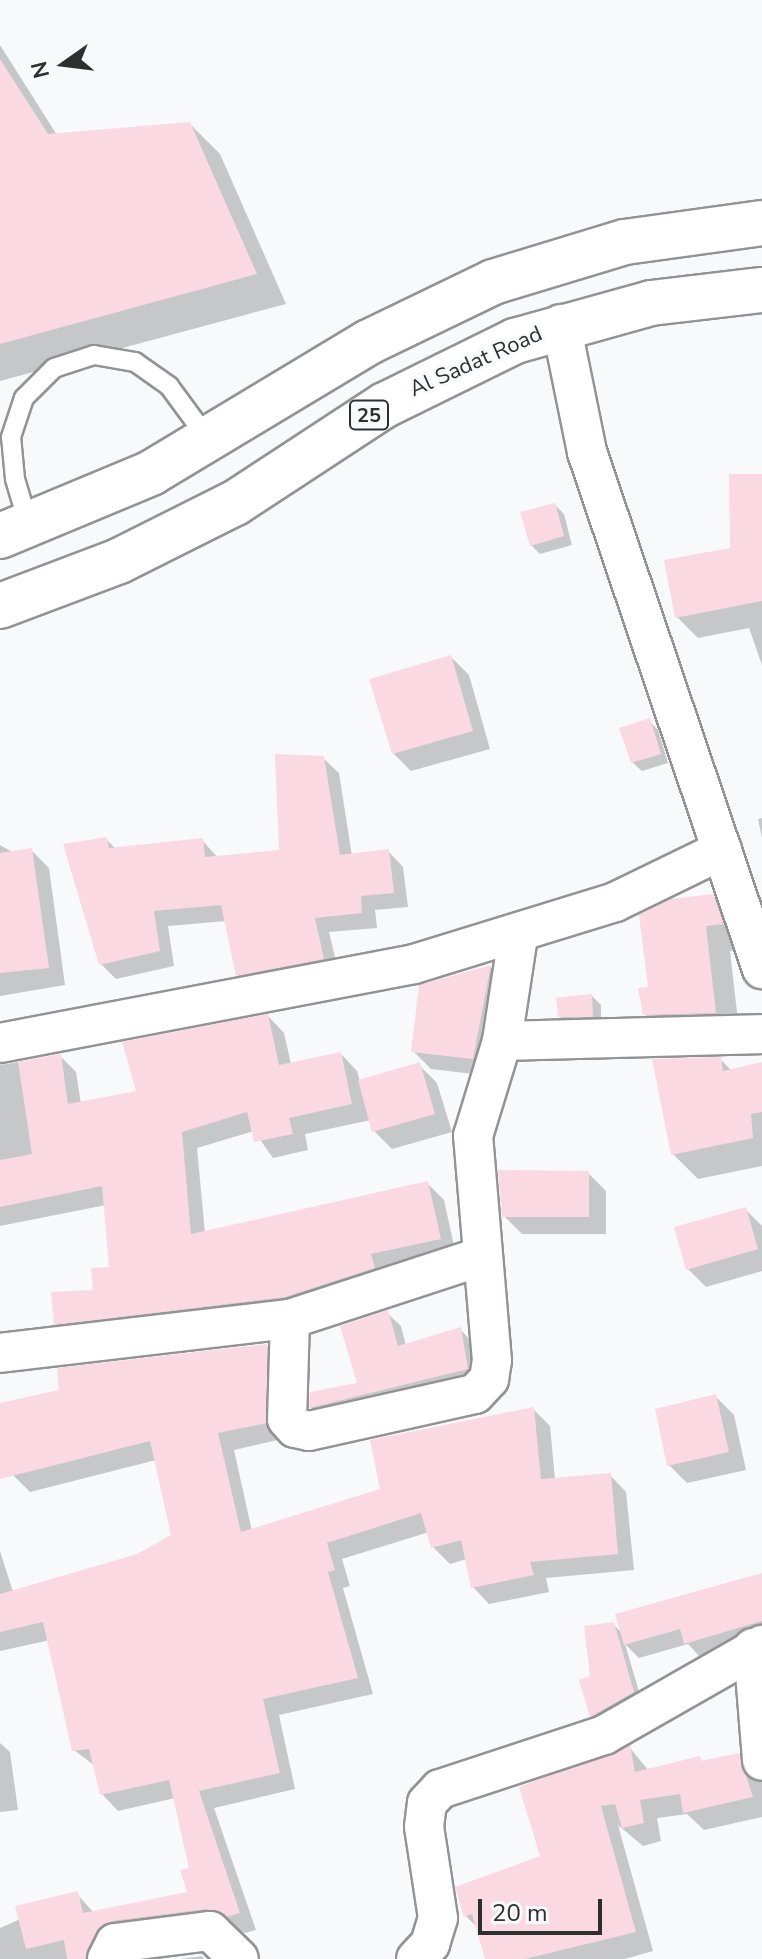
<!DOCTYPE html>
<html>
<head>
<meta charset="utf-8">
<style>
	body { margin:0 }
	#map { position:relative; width:762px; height:1959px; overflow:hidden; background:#f8f9fb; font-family:"Nunito Sans",sans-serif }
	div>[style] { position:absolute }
	.shadow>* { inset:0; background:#0003 }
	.building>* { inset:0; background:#fad9e3 }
	.roads { filter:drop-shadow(2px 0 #939395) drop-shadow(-2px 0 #939395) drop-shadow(0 2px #939395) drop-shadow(0 -2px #939395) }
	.service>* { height:18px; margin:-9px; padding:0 9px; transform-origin:9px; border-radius:9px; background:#fff }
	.minor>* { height:38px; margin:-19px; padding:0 19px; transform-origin:19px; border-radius:19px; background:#fff }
	.primary>* { height:44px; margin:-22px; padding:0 22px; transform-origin:22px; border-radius:22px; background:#fff }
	span { translate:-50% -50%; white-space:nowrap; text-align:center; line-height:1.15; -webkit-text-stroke:6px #f8f9fb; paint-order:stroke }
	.shield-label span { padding:2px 6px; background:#f8f9fb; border:2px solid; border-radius:6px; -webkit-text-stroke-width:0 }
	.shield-label { font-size:20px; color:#2e2f2f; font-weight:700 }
	.street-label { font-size:22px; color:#2e2f2f }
	.north { position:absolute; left:24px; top:24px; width:80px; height:80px; -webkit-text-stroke:6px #f8f9fb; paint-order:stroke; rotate:256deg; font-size:22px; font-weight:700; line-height:32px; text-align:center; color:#2e2f2f }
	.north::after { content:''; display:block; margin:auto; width:28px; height:36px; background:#2e2f2f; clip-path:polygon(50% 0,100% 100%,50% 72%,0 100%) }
	.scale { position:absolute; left:478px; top:1899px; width:124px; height:36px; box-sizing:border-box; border:4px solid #2e2f2f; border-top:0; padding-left:10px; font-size:24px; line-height:28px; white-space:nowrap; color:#2e2f2f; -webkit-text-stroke:6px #f8f9fb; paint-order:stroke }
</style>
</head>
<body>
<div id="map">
	<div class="shadow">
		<i style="clip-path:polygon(0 45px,57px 135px,190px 124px,220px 154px,286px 304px,0 381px)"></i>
		<i style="clip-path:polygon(762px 476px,762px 665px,749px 628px,698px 638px,677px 617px,732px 549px)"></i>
		<i style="clip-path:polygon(555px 505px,564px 514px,572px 545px,540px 554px,531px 545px)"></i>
		<i style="clip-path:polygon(451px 657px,469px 675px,490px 749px,411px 771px,393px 753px)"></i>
		<i style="clip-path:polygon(649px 721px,658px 730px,668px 763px,642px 771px,632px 762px)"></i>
		<i style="clip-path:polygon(323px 758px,339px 773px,352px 856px,388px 851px,403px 867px,408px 907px,375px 910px,377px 928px,329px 932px,339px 974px,253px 990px,238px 975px,226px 921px,168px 926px,174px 966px,116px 979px,101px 964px,106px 839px,116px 849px,202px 840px,218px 858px,281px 852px)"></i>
		<i style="clip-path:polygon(762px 818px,762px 838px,758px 819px)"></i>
		<i style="clip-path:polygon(0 845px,14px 853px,31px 850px,49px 868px,65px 985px,0 996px)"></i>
		<i style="clip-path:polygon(713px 896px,738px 921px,747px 949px,730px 951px,740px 1038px,670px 1039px,645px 1014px,650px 988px)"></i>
		<i style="clip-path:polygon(491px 967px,508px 985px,491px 1076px,431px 1069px,413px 1051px,421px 987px)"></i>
		<i style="clip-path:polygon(592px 996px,601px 1005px,601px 1025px,569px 1026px,560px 1017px)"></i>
		<i style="clip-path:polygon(268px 1016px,284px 1033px,291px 1064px,341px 1054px,357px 1071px,360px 1082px,419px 1065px,437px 1083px,452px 1132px,392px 1149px,374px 1131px,371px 1120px,305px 1134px,308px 1150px,273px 1158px,254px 1131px,197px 1148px,205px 1233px,427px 1183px,444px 1200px,456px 1255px,390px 1284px,72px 1340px,56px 1324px,95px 1292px,111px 1269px,106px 1205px,0 1226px,0 1065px,60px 1056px,76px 1072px,81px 1104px,139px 1093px)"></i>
		<i style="clip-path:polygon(720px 1059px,732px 1071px,762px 1065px,762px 1166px,698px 1179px,673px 1154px)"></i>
		<i style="clip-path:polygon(588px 1173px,606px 1191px,606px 1234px,522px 1234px,504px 1216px)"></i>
		<i style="clip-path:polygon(745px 1209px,762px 1226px,762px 1271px,706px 1287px,688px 1269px)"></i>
		<i style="clip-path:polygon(387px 1313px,401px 1326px,406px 1346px,460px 1329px,473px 1343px,482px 1379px,325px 1421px,311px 1408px,312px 1393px,360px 1384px)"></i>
		<i style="clip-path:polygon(267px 1346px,283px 1363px,282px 1439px,234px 1450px,252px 1531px,382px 1490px,533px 1409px,550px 1426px,555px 1480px,610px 1475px,626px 1492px,634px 1570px,546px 1578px,549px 1592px,489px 1604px,473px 1587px,467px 1559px,450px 1564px,433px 1547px,429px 1532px,342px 1559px,350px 1586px,343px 1588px,373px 1694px,279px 1715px,295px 1789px,214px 1808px,256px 1930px,245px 1933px,225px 1925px,108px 1959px,0 1959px,0 1928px,77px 1894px,94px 1913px,189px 1894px,192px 1869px,175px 1798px,118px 1811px,102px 1794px,95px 1766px,74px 1750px,50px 1640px,0 1651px,0 1551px,13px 1592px,138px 1556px,173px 1536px,156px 1460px,30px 1492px,13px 1475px,0 1473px,0 1405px)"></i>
		<i style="clip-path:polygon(716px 1397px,734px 1415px,746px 1470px,687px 1483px,669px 1465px)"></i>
		<i style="clip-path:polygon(762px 1575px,762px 1638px,700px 1657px,688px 1644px,639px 1658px,625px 1644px,642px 1702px,600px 1724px,591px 1716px,592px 1678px,613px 1624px,622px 1633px)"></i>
		<i style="clip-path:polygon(0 1743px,10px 1752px,18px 1810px,0 1812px)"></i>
		<i style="clip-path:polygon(630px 1748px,649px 1771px,739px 1756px,762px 1782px,762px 1817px,704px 1830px,687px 1814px,657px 1818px,661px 1841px,643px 1846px,618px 1825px,653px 1951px,625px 1959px,487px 1959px,478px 1928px,466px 1916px,543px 1858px)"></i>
		<i style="clip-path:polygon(202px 1956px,204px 1959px,180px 1959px)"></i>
	</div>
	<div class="building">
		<i style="clip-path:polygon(0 59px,48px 134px,190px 122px,257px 274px,0 344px)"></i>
		<i style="clip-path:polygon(729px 474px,762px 474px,762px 601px,675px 618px,664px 560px,730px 548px)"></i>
		<i style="clip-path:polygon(555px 503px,564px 536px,530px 546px,520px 512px)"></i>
		<i style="clip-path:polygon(451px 655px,473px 731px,392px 754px,369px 679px)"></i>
		<i style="clip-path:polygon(650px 718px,661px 754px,631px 763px,619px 728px)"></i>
		<i style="clip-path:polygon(275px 754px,324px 756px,340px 855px,389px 849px,394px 893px,361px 896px,362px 913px,315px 918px,324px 959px,236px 976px,221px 905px,154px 911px,160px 951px,99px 965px,63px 844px,107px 837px,109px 848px,203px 838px,205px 857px,279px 850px)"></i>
		<i style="clip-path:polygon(32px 848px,49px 968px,0 973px,0 853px)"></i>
		<i style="clip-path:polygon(713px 894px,724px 924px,706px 926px,716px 1013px,643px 1015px,638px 988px,648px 987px,639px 915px,671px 899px)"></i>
		<i style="clip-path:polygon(491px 965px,473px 1059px,411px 1052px,419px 985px)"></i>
		<i style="clip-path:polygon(592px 994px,593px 1017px,558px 1017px,556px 998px)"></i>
		<i style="clip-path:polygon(268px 1014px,279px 1065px,341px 1052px,352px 1104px,289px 1118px,293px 1134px,254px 1142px,247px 1112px,182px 1132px,191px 1234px,428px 1181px,441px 1239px,371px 1254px,375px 1268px,285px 1297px,54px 1325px,51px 1292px,93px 1290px,91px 1268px,109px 1267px,102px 1186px,0 1207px,0 1160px,32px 1154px,18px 1062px,61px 1054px,68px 1104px,136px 1091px,122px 1042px)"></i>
		<i style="clip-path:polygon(721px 1057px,723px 1071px,762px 1062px,762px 1112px,751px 1114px,753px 1138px,671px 1155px,652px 1059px)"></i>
		<i style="clip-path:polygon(420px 1062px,435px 1114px,372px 1132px,358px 1080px)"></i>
		<i style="clip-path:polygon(498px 1170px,589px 1171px,589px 1217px,502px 1217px)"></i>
		<i style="clip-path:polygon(746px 1207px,758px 1249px,686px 1270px,674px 1227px)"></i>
		<i style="clip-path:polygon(388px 1310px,398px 1346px,461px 1327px,468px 1369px,309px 1408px,310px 1392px,357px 1383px,340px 1326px)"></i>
		<i style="clip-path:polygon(267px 1344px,267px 1423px,218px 1433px,241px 1532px,380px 1489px,370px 1440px,534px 1407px,541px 1479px,611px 1473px,618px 1554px,530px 1562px,534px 1575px,471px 1588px,461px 1540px,431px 1548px,421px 1513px,327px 1543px,335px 1570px,328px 1572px,358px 1678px,263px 1699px,280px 1773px,199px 1791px,240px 1913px,227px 1917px,207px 1909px,112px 1921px,96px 1933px,85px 1959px,67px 1959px,64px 1940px,26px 1949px,15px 1906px,78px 1891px,83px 1913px,187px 1892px,180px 1870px,189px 1868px,169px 1780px,100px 1795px,89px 1749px,72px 1751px,43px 1622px,0 1632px,0 1594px,137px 1554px,171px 1535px,150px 1441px,0 1479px,0 1403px,59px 1390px,57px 1368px)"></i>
		<i style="clip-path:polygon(716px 1394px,729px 1452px,667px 1466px,655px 1409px)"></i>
		<i style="clip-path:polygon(762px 1573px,762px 1621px,684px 1644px,680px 1629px,624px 1645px,615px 1614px)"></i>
		<i style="clip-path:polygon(614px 1622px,634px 1692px,590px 1717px,579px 1680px,590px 1676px,584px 1626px)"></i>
		<i style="clip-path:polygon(630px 1745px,635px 1772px,700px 1756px,701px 1761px,739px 1753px,753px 1797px,683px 1813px,680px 1794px,640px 1800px,644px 1823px,622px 1828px,615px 1804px,601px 1806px,636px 1932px,525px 1959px,485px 1959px,472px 1914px,464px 1917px,455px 1887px,540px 1856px,519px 1787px)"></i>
	</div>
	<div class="roads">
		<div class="service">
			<i style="left:29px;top:526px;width:49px;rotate:-106.6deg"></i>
			<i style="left:15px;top:479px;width:42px;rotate:-95.4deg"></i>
			<i style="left:11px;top:437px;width:41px;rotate:-71.6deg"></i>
			<i style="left:24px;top:398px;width:42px;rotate:-45deg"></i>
			<i style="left:54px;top:368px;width:42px;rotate:-18deg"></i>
			<i style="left:94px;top:355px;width:42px;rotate:9.7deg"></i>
			<i style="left:135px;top:362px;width:42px;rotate:35.2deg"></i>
			<i style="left:169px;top:386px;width:66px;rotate:53.7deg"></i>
		</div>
		<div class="minor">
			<i style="left:561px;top:324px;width:131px;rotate:78.5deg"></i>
			<i style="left:587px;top:452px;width:546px;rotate:71.3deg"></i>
			<i style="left:502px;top:1041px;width:260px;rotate:-1.5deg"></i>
			<i style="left:0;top:1043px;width:421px;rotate:-10.8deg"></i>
			<i style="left:414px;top:964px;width:210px;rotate:-17.1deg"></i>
			<i style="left:615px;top:902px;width:119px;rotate:-25.9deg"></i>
			<i style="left:290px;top:1319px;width:100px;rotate:91.7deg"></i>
			<i style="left:287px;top:1419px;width:12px;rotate:48deg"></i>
			<i style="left:295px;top:1428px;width:14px;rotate:12deg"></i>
			<i style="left:309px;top:1431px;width:170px;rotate:-12.6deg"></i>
			<i style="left:475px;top:1394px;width:21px;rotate:-47deg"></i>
			<i style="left:489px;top:1379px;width:18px;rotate:-81deg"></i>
			<i style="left:492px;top:1361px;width:226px;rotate:-94.8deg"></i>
			<i style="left:473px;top:1136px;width:99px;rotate:-73deg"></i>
			<i style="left:502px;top:1041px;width:106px;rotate:-81.3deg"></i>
			<i style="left:0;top:1353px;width:292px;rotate:-6.7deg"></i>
			<i style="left:290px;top:1319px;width:200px;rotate:-18.1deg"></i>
			<i style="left:753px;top:1648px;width:113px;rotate:85.4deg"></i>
			<i style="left:107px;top:1959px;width:18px;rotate:-63deg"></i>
			<i style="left:115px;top:1943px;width:96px;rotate:-7.2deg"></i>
			<i style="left:210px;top:1931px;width:40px;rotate:44deg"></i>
			<i style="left:416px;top:1959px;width:21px;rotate:-47deg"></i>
			<i style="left:430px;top:1944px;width:27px;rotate:-73deg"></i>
			<i style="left:438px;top:1918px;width:92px;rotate:-98.7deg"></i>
			<i style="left:424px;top:1827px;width:24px;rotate:-83deg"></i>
			<i style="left:427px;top:1803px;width:19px;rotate:-47deg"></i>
			<i style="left:440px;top:1789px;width:173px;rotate:-18.2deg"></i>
			<i style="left:604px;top:1735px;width:182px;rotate:-29.7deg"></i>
		</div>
		<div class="primary">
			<i style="left:0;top:536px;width:164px;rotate:-22.6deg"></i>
			<i style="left:151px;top:473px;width:254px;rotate:-31deg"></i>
			<i style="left:369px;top:342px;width:138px;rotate:-25.8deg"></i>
			<i style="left:493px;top:282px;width:138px;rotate:-16.9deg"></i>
			<i style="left:625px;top:242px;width:138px;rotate:-7.9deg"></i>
			<i style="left:0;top:606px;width:127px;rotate:-20.7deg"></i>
			<i style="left:119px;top:561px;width:130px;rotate:-26.6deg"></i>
			<i style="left:235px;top:503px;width:179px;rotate:-33.2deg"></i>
			<i style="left:385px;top:405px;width:145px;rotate:-26.2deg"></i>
			<i style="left:515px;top:341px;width:141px;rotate:-15.6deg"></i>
			<i style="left:651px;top:303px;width:112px;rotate:-6.7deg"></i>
		</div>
	</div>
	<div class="shield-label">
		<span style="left:369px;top:415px">25</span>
	</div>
	<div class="street-label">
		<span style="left:476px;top:362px;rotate:-24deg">Al Sadat Road</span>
	</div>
	<div class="north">N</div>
	<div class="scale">20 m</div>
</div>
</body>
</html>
